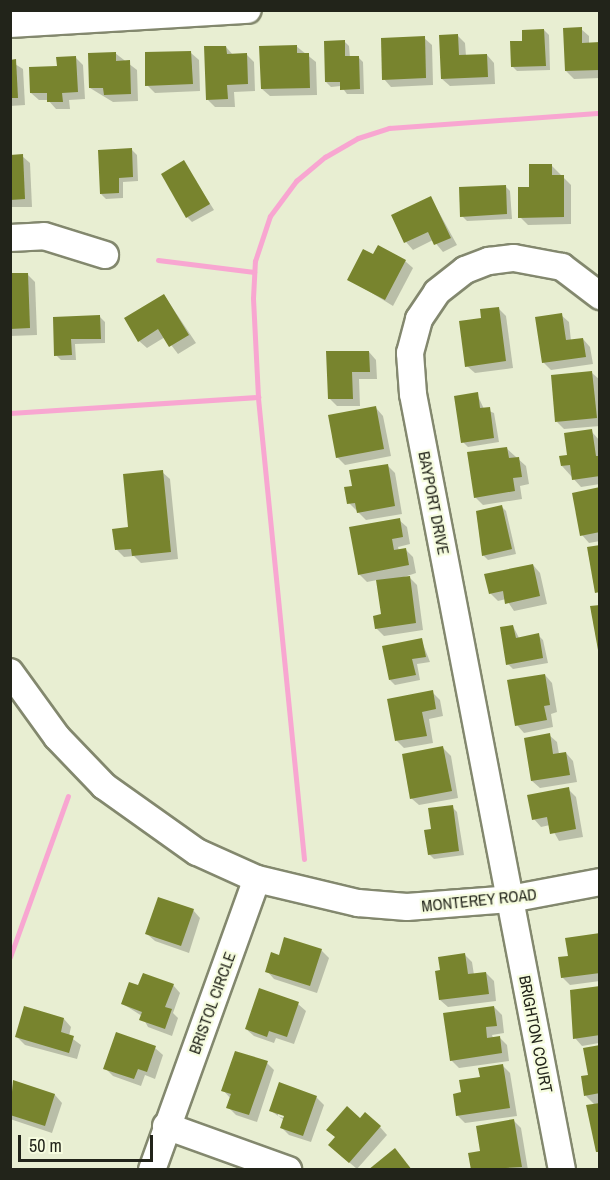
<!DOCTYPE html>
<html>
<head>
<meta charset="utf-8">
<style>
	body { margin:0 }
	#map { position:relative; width:610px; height:1180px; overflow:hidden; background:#e8eed2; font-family:"Archivo Narrow",sans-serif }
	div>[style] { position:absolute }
	.shadow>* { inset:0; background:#0003 }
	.stream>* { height:5px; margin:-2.5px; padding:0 2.5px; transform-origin:2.5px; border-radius:2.5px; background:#f8a6d1 }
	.building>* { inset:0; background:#78842e }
	.roads { filter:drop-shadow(2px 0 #83886e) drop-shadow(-2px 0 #83886e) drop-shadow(0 2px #83886e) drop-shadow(0 -2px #83886e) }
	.minor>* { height:26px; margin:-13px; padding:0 13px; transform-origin:13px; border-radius:13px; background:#fff }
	span { translate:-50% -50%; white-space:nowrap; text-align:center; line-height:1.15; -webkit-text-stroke:4.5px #f6fcdf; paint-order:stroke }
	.street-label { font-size:16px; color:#22241a }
	.frame { position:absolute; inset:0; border:12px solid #22241a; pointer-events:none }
	.scale { position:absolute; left:18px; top:1135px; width:135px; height:27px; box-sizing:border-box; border:3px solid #22241a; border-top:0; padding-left:8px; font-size:18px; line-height:21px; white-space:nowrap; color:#22241a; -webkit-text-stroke:4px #f6fcdf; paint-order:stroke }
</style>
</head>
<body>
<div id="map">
	<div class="shadow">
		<i style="clip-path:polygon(581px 29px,589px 36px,589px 44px,600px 44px,600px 78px,574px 79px,566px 71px)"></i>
		<i style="clip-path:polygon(544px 30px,549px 35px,550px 70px,517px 71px,512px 66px,523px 43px)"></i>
		<i style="clip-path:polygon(457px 35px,465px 43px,466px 56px,487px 55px,494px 63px,495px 84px,450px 86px,442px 79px)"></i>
		<i style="clip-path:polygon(424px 38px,432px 45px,433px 85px,391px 87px,384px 79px)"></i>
		<i style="clip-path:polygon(344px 41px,349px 46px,350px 58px,358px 57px,363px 62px,364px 94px,347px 94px,341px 86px,331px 87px,326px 82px)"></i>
		<i style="clip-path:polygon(296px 46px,316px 62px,317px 95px,270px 96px,262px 89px)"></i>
		<i style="clip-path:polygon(226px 47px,233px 55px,247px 55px,254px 62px,255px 91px,234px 92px,235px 107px,215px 107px,207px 99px)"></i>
		<i style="clip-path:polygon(115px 53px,137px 70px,138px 101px,113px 102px,90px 88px)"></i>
		<i style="clip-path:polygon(191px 53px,199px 60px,200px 91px,155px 93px,147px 85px)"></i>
		<i style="clip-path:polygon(76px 58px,83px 65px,85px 99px,69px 100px,70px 109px,56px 109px,48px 100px,39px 100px,31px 93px,58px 67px)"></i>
		<i style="clip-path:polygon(10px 61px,23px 69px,25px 105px,10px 106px)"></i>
		<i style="clip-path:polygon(132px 150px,137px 155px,138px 181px,123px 182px,123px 198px,106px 199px,101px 194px)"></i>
		<i style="clip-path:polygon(10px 156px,22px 156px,30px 163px,32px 207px,10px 207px)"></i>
		<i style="clip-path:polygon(184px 162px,214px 210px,192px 222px,187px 217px)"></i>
		<i style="clip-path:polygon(552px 166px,571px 185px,571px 224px,528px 225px,520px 217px,530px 188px)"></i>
		<i style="clip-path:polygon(505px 186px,510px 191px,512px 219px,467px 221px,462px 216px)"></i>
		<i style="clip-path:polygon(431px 198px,457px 245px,443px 252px,433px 240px,413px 250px,406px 242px)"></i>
		<i style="clip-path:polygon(374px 256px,405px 261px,413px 268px,393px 306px,349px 279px)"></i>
		<i style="clip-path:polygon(27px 274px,35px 282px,37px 335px,10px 336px,10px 275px)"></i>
		<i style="clip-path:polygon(164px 295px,196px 343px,178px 354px,165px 337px,147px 348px,139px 341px)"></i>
		<i style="clip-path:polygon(498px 308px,506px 316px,513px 368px,475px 373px,467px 366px,483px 320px)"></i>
		<i style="clip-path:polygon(561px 315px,569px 322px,571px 341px,583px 339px,590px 347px,593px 364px,551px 370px,543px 362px)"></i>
		<i style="clip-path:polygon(100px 317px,105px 322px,105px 343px,75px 344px,76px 360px,61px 360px,56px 355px,55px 318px)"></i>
		<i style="clip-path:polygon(369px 352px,376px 360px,377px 379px,359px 379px,360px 406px,337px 406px,329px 398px)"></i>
		<i style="clip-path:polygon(592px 373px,600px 380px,600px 426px,564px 429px,557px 422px)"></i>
		<i style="clip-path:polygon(477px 394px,484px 409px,494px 413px,499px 442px,468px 447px,463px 442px)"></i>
		<i style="clip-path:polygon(376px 408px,383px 416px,391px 456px,345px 465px,337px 457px)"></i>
		<i style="clip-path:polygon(591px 431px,600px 441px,600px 484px,581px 487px,562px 466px)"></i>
		<i style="clip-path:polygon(506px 448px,526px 466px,529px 484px,520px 486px,522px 499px,483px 505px,475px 497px)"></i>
		<i style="clip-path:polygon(387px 465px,395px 473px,402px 514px,366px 520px,349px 503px,353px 487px)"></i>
		<i style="clip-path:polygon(162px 472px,170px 479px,178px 559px,141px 563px,134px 556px,124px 557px,116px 549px)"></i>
		<i style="clip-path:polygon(600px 489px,600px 541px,589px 543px,582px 535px)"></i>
		<i style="clip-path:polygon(501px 506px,506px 511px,516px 554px,488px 560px,483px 555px)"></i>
		<i style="clip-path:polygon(399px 520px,407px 527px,410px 544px,398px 547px,399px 551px,406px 550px,413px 557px,416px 573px,398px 579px,409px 577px,417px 585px,423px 630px,384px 636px,376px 628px,383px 616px,377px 580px,367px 582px,359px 574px)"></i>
		<i style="clip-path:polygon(533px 565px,540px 573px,547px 604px,514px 611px,506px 599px,498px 601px,490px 593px)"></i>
		<i style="clip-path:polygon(513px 626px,519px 638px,538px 635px,543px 640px,548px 663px,513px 669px,508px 664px)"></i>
		<i style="clip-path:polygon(421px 639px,430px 662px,417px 664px,420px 680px,395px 685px,390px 680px)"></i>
		<i style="clip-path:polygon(545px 675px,552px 683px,557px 712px,551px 714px,553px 727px,524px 733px,517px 725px)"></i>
		<i style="clip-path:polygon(432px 692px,440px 700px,443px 716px,429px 719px,433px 743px,404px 748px,397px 741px,389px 700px)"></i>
		<i style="clip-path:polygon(549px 735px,557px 742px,559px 754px,566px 753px,573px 761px,577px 782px,540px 788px,532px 781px)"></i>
		<i style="clip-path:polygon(443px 748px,451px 756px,458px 798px,419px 805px,411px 798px)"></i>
		<i style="clip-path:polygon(568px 789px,576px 797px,583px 837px,559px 841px,550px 825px,541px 827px,534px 819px)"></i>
		<i style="clip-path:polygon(452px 807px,457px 812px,464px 855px,434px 859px,429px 854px,433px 831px)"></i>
		<i style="clip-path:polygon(193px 910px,200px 918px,189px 953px,155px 941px,147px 934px)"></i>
		<i style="clip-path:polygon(600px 935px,600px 981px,570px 985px,562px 977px,570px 957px)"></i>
		<i style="clip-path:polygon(321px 950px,329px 958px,317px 993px,274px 979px,267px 971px,279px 957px)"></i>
		<i style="clip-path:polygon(465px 955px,472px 962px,474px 975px,486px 973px,494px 981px,496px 1001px,448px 1007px,440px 1000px)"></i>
		<i style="clip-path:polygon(173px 985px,180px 993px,173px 1013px,178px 1018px,172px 1036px,148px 1027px,142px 1016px,123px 1004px,139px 987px)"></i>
		<i style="clip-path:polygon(600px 987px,600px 1154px,595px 1105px,586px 1096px,599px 1043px,582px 1046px,575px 1038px)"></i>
		<i style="clip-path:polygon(260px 990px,298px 1004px,306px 1011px,294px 1044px,276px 1038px,274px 1043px,254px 1036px,246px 1029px)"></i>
		<i style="clip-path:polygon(494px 1007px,502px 1015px,504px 1033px,492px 1035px,493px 1038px,499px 1037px,507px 1045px,509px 1061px,459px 1068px,451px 1060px)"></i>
		<i style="clip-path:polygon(64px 1019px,71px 1027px,69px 1036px,81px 1045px,77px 1059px,25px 1045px,17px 1037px)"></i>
		<i style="clip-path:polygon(155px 1048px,163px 1055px,155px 1079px,145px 1075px,141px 1086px,113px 1076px,105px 1068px)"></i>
		<i style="clip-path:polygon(267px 1063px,274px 1070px,257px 1122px,236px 1115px,228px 1107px,231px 1099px,223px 1090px)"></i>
		<i style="clip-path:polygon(502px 1065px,510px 1073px,517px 1116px,465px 1123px,458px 1116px,463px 1094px)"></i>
		<i style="clip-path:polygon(14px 1082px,55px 1095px,62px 1103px,52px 1133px,10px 1119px)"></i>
		<i style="clip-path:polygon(evenodd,316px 1097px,324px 1105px,311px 1142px,289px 1135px,281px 1127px,284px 1120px,271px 1111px,316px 1097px,278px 1113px,291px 1117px,290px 1120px,278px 1116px,278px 1113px)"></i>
		<i style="clip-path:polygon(513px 1120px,521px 1128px,528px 1170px,472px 1170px,482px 1152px)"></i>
		<i style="clip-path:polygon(380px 1127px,387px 1135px,357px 1169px,337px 1152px)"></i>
	</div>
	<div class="stream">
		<i style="left:158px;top:260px;width:97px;rotate:7.1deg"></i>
		<i style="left:10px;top:413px;width:249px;rotate:-3.7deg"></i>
		<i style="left:304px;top:859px;width:464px;rotate:-95.7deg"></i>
		<i style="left:258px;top:397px;width:99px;rotate:-92.9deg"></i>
		<i style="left:253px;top:298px;width:37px;rotate:-87deg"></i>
		<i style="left:255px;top:261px;width:47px;rotate:-71.6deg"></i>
		<i style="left:270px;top:216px;width:44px;rotate:-53.4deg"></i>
		<i style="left:296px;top:181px;width:38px;rotate:-40deg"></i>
		<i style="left:325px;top:157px;width:38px;rotate:-30deg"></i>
		<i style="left:358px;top:138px;width:33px;rotate:-18deg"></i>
		<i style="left:389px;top:128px;width:212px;rotate:-4.1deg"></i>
		<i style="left:10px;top:957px;width:171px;rotate:-70.2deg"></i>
	</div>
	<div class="building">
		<i style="clip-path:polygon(582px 27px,582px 43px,600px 42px,600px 70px,565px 71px,563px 28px)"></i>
		<i style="clip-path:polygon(544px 29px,546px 66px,511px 67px,510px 41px,522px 41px,522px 30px)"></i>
		<i style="clip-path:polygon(458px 34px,459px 55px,487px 54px,488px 77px,441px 79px,439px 35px)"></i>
		<i style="clip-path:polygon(425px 36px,426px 78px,382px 80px,381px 38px)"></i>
		<i style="clip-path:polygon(345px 40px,345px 56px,359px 56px,360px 89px,340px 90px,340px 82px,325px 82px,324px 41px)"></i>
		<i style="clip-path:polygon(297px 45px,297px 53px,309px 53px,310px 88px,261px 89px,259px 46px)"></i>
		<i style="clip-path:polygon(204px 46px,226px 46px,227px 54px,247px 53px,248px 84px,227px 85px,228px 99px,206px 100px)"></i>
		<i style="clip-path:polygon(191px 51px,193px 84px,145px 86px,145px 52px)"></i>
		<i style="clip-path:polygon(116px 52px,116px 61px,130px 60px,131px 94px,104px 95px,103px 88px,89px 88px,88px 53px)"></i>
		<i style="clip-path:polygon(76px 56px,78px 92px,62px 93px,63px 102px,47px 102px,47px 93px,30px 93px,29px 67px,57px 66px,56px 57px)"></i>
		<i style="clip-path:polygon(16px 59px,18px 98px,10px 98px,10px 60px)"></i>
		<i style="clip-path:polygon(132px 148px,133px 177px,119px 178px,119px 193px,100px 194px,98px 150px)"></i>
		<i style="clip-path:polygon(23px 154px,25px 199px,10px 200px,10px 155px)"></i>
		<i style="clip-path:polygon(184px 160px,210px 204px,186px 218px,161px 174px)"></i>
		<i style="clip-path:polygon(529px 164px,552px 164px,552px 175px,564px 175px,564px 217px,518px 218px,518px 187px,529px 187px)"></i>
		<i style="clip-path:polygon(506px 185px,507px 214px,460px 217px,459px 187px)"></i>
		<i style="clip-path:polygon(431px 196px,451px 238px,434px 245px,428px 232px,404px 243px,391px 215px)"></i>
		<i style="clip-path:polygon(378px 245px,406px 260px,385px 300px,347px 280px,363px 249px,373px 254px)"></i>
		<i style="clip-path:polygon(10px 273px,28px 273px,30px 328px,10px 329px)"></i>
		<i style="clip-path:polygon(164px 294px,189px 335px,169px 347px,158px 329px,138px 342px,124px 318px)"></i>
		<i style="clip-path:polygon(499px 307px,506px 361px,465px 367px,459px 321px,481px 318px,480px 309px)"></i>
		<i style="clip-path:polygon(562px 313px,566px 340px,583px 338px,586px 357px,542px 363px,535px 317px)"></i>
		<i style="clip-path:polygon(100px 315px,101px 339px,71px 339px,72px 355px,54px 356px,53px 317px)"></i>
		<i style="clip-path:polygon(326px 351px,369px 351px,370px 372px,352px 372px,353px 399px,328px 399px)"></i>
		<i style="clip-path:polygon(592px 371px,597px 418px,555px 422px,551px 375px)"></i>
		<i style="clip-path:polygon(478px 392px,480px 408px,490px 407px,494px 438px,461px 443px,454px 396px)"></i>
		<i style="clip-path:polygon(376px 406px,384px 449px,336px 458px,328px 415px)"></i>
		<i style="clip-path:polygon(592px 429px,596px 456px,600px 456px,600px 476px,572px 480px,570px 465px,561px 466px,559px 456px,567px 455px,564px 433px)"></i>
		<i style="clip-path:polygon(507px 447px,509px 458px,519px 457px,522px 477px,513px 478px,515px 491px,474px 498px,467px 452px)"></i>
		<i style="clip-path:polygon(388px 464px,395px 506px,357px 513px,355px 503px,347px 504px,344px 487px,352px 486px,349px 470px)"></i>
		<i style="clip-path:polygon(163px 470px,171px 552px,132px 556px,131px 549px,115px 550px,112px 529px,128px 527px,123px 474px)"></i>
		<i style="clip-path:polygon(600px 487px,600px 532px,580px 536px,572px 493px)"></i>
		<i style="clip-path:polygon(502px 505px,512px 549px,482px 556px,476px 511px)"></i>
		<i style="clip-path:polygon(400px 518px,403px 537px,392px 539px,394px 550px,406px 548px,409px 565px,358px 575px,349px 527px)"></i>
		<i style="clip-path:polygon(600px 545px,600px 592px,595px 593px,587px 547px)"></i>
		<i style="clip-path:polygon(533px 564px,540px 596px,505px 604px,503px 591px,489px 594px,484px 574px)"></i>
		<i style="clip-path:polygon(410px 576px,416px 623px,375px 629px,373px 616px,381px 614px,376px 580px)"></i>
		<i style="clip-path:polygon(600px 605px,600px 650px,598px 650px,590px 606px)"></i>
		<i style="clip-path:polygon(513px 625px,516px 638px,539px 633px,543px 658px,506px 665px,500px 627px)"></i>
		<i style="clip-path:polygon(422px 638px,426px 657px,412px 659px,416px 675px,389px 680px,382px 646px)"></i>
		<i style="clip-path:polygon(545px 674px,550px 705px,544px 706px,547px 720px,515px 726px,507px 680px)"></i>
		<i style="clip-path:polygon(433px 690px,436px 709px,422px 712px,427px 736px,395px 741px,387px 699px)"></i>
		<i style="clip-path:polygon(550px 733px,553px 754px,566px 752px,570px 775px,531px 781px,524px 738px)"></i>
		<i style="clip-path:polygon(443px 746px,452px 791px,410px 799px,402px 754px)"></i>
		<i style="clip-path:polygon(569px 787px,576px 829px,550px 834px,547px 817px,532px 820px,527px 795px)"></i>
		<i style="clip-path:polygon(453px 805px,459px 851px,428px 855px,424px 830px,431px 829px,428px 808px)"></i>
		<i style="clip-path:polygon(158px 897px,194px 909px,181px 946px,145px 934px)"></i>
		<i style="clip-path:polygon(600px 933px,600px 973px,561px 978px,558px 957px,568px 956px,565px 938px)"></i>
		<i style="clip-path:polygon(284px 937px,322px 949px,310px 986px,265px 972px,271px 952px,279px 955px)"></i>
		<i style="clip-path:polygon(465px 953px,468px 974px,486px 972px,489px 994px,439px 1000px,435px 971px,440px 970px,438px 957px)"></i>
		<i style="clip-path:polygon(143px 973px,174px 984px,165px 1007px,172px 1009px,165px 1029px,139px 1020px,142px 1012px,121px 1004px,129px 982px,138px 985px)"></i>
		<i style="clip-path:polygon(600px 986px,600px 1035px,573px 1039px,570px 990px)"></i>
		<i style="clip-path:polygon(259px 988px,299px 1002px,287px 1037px,269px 1031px,267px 1037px,245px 1029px)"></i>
		<i style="clip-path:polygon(24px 1006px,64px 1018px,61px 1032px,74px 1036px,69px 1053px,15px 1037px)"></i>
		<i style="clip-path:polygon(494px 1006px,497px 1026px,486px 1027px,487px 1038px,500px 1036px,502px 1053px,450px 1061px,443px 1013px)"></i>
		<i style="clip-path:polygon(116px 1032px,156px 1046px,147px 1072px,138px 1069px,134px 1079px,103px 1069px)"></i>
		<i style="clip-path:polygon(600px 1045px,600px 1093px,584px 1096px,581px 1076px,588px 1075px,583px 1048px)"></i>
		<i style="clip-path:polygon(235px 1051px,268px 1061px,249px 1115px,226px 1108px,231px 1094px,221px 1091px)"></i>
		<i style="clip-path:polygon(503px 1064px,510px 1108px,456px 1116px,453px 1094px,461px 1092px,459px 1080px,480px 1077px,478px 1068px)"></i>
		<i style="clip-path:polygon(13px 1080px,55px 1094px,45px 1126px,10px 1115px)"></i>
		<i style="clip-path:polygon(279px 1082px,317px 1096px,303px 1136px,280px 1128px,284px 1116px,269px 1111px)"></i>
		<i style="clip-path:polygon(600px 1103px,600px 1152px,596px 1152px,586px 1105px)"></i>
		<i style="clip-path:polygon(347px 1106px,360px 1118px,365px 1112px,381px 1126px,349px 1163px,328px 1145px,335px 1137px,326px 1130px)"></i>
		<i style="clip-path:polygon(514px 1119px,522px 1167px,471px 1170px,468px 1153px,480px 1151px,476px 1126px)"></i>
		<i style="clip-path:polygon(395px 1148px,412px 1170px,368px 1170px)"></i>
	</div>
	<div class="roads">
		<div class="minor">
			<i style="left:10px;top:24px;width:238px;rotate:-3.4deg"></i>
			<i style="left:10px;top:238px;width:34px;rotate:-3deg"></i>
			<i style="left:44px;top:236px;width:64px;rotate:17.3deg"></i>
			<i style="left:10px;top:672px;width:80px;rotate:54.1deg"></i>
			<i style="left:57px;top:737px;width:68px;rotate:46.2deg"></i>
			<i style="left:104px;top:786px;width:114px;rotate:35.4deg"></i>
			<i style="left:197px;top:852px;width:66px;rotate:24.2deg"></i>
			<i style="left:257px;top:879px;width:104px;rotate:13.4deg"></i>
			<i style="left:358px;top:903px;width:49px;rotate:4.7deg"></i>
			<i style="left:407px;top:907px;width:103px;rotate:-4.4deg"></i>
			<i style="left:510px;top:899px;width:92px;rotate:-10.7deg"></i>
			<i style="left:166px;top:1126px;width:130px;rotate:19.8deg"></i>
			<i style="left:152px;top:1170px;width:309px;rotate:-70.2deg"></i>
			<i style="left:562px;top:1170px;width:790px;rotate:-100.87deg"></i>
			<i style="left:413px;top:394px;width:41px;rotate:-94.2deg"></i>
			<i style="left:410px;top:353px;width:35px;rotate:-75deg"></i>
			<i style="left:419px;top:319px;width:32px;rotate:-56deg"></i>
			<i style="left:437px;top:292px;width:36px;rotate:-38deg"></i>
			<i style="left:465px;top:270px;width:26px;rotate:-21deg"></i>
			<i style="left:489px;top:261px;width:25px;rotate:-7deg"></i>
			<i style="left:514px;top:258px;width:49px;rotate:10.6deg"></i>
			<i style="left:562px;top:267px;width:48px;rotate:37.3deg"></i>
		</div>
	</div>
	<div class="street-label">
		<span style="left:434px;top:503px;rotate:79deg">BAYPORT DRIVE</span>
		<span style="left:479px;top:900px;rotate:-6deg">MONTEREY ROAD</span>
		<span style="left:212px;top:1003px;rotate:-70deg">BRISTOL CIRCLE</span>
		<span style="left:536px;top:1034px;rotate:79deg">BRIGHTON COURT</span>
	</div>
	<div class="frame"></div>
	<div class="scale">50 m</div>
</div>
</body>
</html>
